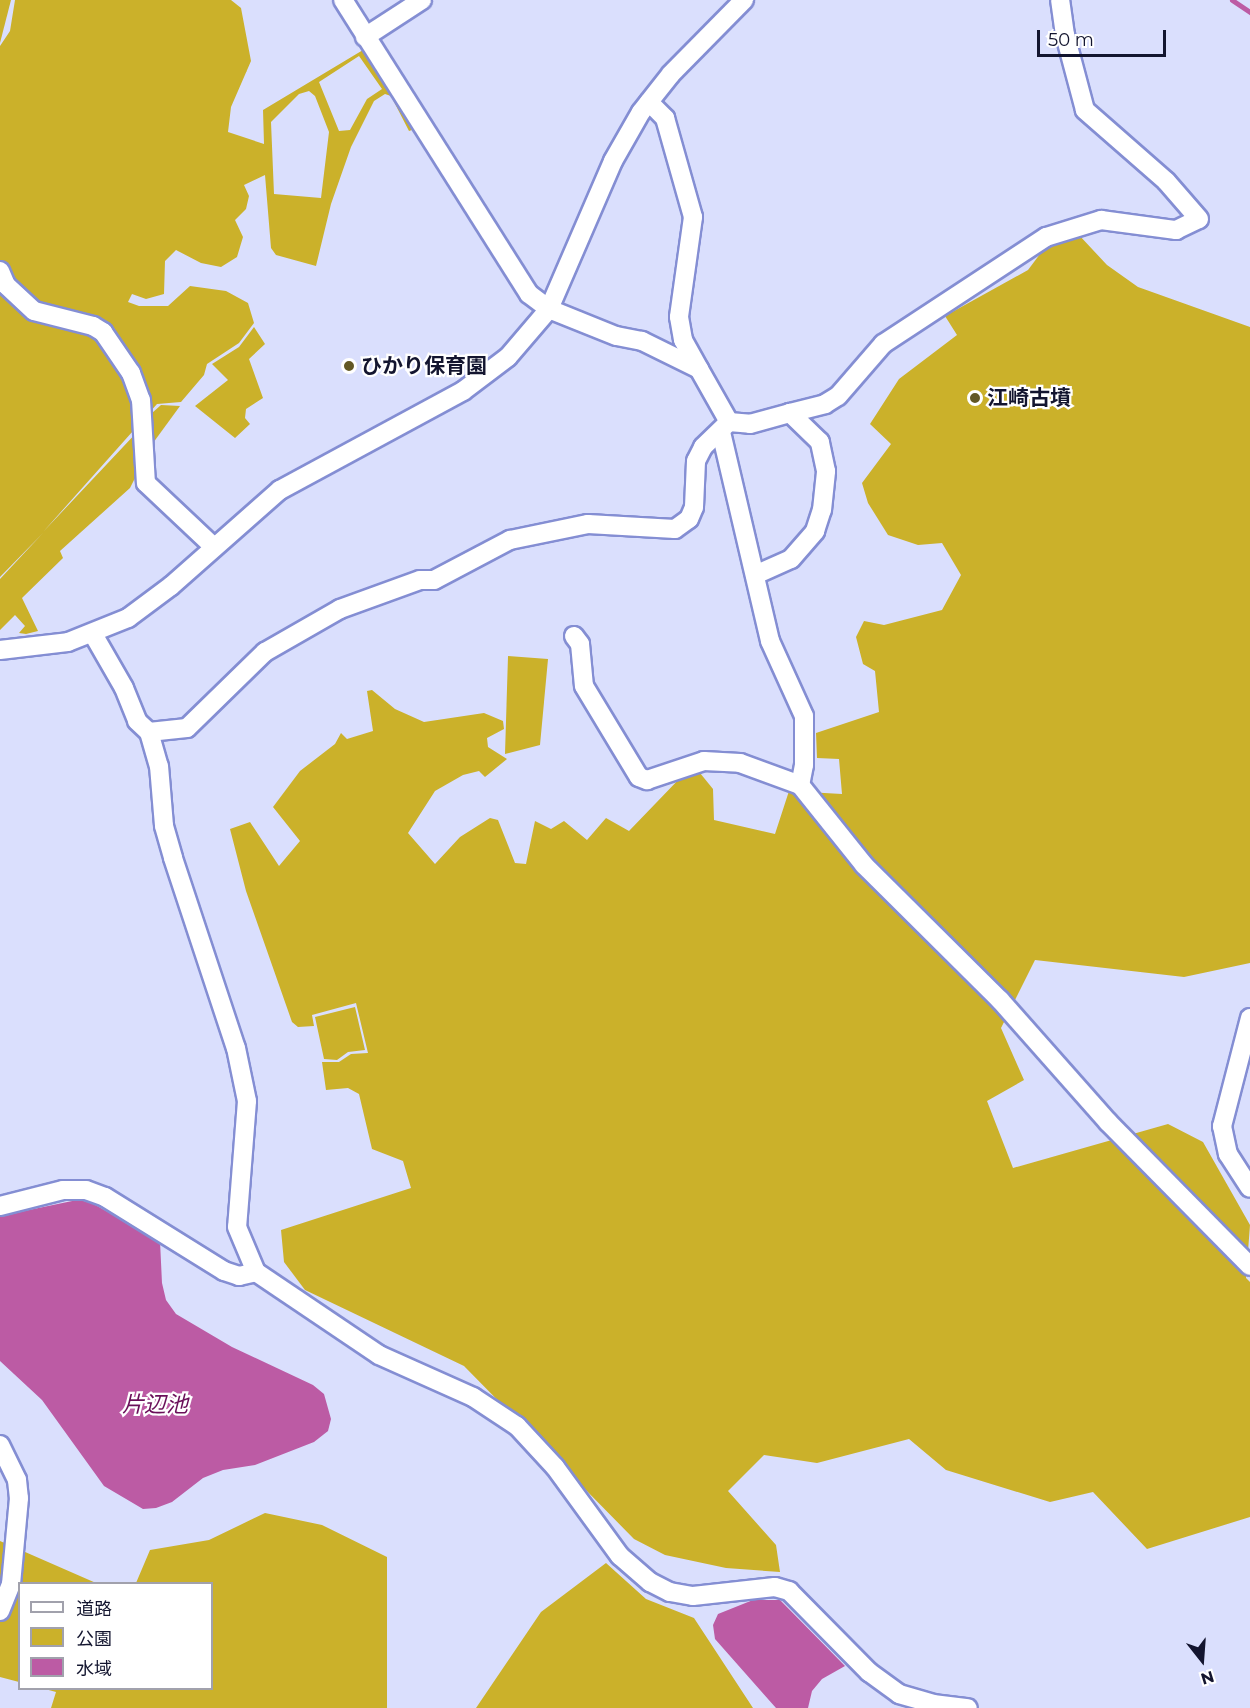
<!DOCTYPE html>
<html>
<head>
<meta charset="utf-8">
<style>
	body { margin:0 }
	#map { position:relative; width:1250px; height:1708px; overflow:hidden; background:#dadffd; font-family:Montserrat,"Noto Sans JP",sans-serif }
	div>[style] { position:absolute }
	.green>* { inset:0; background:#cbb12a }
	.water>* { inset:0; background:#bc5ba4 }
	.stream>* { height:5px; margin:-2.5px; padding:0 2.5px; transform-origin:2.5px; border-radius:2.5px; background:#bc5ba4 }
	.roads { filter:drop-shadow(2px 0 #848ed3) drop-shadow(-2px 0 #848ed3) drop-shadow(0 2px #848ed3) drop-shadow(0 -2px #848ed3) }
	.minor>* { height:18px; margin:-9px; padding:0 9px; transform-origin:9px; border-radius:9px; background:#fff }
	.dots>* { width:16px; height:16px; translate:-50% -50%; box-sizing:border-box; border:3px solid #fff; border-radius:50% }
	span { translate:-50% -50%; white-space:nowrap; text-align:center; line-height:1.15; -webkit-text-stroke:4.5px #fff; paint-order:stroke }
	.poi-label { font-size:21px; color:#13152f; font-weight:700 }
	.left { translate:0 -50%; text-align:left }
	.water-label { font-size:22px; color:#6a0f59; font-style:italic }
	.legend { position:absolute; left:18px; top:1582px; width:195px; height:108px; box-sizing:border-box; background:#fff; border:2px solid #a1a1ac; margin:0; padding:8px 10px; list-style:none; font-size:18px; color:#13152f }
	.legend li { display:flex; align-items:center; gap:12px; height:30px }
	.legend b { width:30px; border:2px solid #a1a1ac }
	.north { position:absolute; left:1172px; top:1630px; width:60px; height:60px; -webkit-text-stroke:4px #fff; paint-order:stroke; rotate:163deg; font-size:16px; font-weight:700; line-height:24px; text-align:center; color:#13152f }
	.north::after { content:''; display:block; margin:auto; width:21px; height:27px; background:#13152f; clip-path:polygon(50% 0,100% 100%,50% 72%,0 100%) }
	.scale { position:absolute; left:1037px; top:30px; width:129px; height:27px; box-sizing:border-box; border:3px solid #13152f; border-top:0; padding-left:8px; font-size:18px; line-height:21px; white-space:nowrap; color:#13152f; -webkit-text-stroke:4px #fff; paint-order:stroke }
</style>
</head>
<body>
<div id="map">
	<div class="green">
		<i style="clip-path:polygon(0 0,11px 0,0 43px)"></i>
		<i style="clip-path:polygon(evenodd,15px 0,231px 0,241px 8px,251px 61px,231px 107px,228px 132px,264px 144px,263px 110px,363px 50px,367px 51px,412px 130px,409px 131px,391px 96px,385px 94px,374px 101px,351px 147px,331px 204px,316px 266px,276px 255px,271px 248px,265px 175px,244px 185px,249px 196px,246px 209px,235px 220px,243px 237px,237px 257px,221px 267px,201px 263px,176px 250px,165px 261px,164px 294px,146px 299px,132px 294px,128px 302px,139px 306px,168px 306px,190px 286px,226px 291px,248px 303px,254px 323px,239px 343px,207px 364px,204px 375px,181px 402px,157px 404px,43px 532px,139px 430px,140px 468px,130px 488px,60px 551px,63px 558px,22px 598px,38px 631px,26px 634px,19px 633px,25px 626px,15px 615px,0 630px,0 579px,43px 533px,0 577px,0 46px,10px 31px,15px 0,359px 56px,382px 89px,367px 99px,350px 130px,339px 131px,319px 82px,359px 56px,15px 0,309px 91px,315px 96px,329px 132px,321px 198px,274px 194px,271px 122px,299px 94px,309px 91px)"></i>
		<i style="clip-path:polygon(1078px 234px,1107px 265px,1138px 287px,1250px 327px,1250px 963px,1184px 977px,1035px 960px,1001px 1028px,1024px 1080px,987px 1101px,1013px 1168px,1168px 1124px,1203px 1142px,1250px 1225px,1246px 1278px,1250px 1282px,1250px 1517px,1147px 1549px,1093px 1492px,1050px 1502px,946px 1470px,909px 1439px,817px 1463px,764px 1455px,728px 1491px,776px 1545px,780px 1572px,726px 1568px,665px 1555px,634px 1539px,464px 1366px,305px 1290px,284px 1262px,281px 1230px,411px 1188px,403px 1161px,372px 1149px,359px 1094px,348px 1088px,326px 1090px,322px 1062px,339px 1062px,351px 1054px,368px 1053px,356px 1003px,312px 1015px,314px 1026px,298px 1027px,292px 1022px,246px 891px,230px 829px,250px 822px,279px 866px,300px 841px,273px 807px,300px 771px,335px 744px,341px 733px,347px 739px,373px 731px,367px 691px,372px 690px,395px 709px,424px 722px,484px 713px,503px 721px,504px 729px,487px 738px,488px 747px,507px 759px,485px 777px,479px 771px,463px 775px,435px 791px,408px 833px,435px 864px,460px 837px,490px 818px,498px 820px,515px 863px,526px 864px,535px 821px,551px 829px,564px 821px,587px 840px,606px 818px,629px 831px,682px 776px,700px 773px,713px 789px,714px 820px,775px 834px,789px 791px,842px 794px,839px 759px,817px 758px,816px 733px,879px 712px,875px 671px,863px 664px,856px 637px,864px 621px,884px 625px,942px 610px,961px 575px,942px 543px,918px 545px,888px 535px,868px 503px,862px 483px,891px 444px,870px 424px,899px 379px,957px 335px,945px 316px,1028px 270px,1046px 246px)"></i>
		<i style="clip-path:polygon(254px 327px,265px 344px,249px 359px,263px 398px,246px 409px,245px 418px,250px 424px,235px 438px,195px 406px,228px 380px,212px 364px,239px 347px)"></i>
		<i style="clip-path:polygon(161px 405px,180px 406px,153px 443px,152px 413px)"></i>
		<i style="clip-path:polygon(508px 656px,548px 659px,540px 745px,505px 754px)"></i>
		<i style="clip-path:polygon(355px 1007px,365px 1050px,348px 1052px,337px 1060px,324px 1059px,315px 1017px)"></i>
		<i style="clip-path:polygon(265px 1513px,322px 1525px,387px 1557px,387px 1708px,51px 1708px,56px 1692px,45px 1689px,212px 1688px,212px 1584px,136px 1583px,150px 1550px,209px 1540px)"></i>
		<i style="clip-path:polygon(0 1541px,96px 1583px,20px 1584px,19px 1682px,0 1677px)"></i>
		<i style="clip-path:polygon(606px 1563px,646px 1599px,694px 1618px,753px 1708px,476px 1708px,541px 1612px)"></i>
	</div>
	<div class="water">
		<i style="clip-path:polygon(77px 1200px,90px 1202px,160px 1241px,162px 1283px,166px 1300px,176px 1314px,232px 1347px,313px 1385px,324px 1394px,331px 1419px,328px 1431px,314px 1442px,255px 1465px,223px 1470px,203px 1478px,172px 1502px,156px 1508px,143px 1509px,104px 1486px,42px 1400px,0 1361px,0 1216px)"></i>
		<i style="clip-path:polygon(753px 1600px,780px 1600px,845px 1666px,822px 1679px,812px 1691px,808px 1708px,776px 1708px,715px 1639px,713px 1625px,718px 1614px)"></i>
	</div>
	<div class="stream">
		<i style="left:1232px;top:0;width:22px;rotate:34deg"></i>
	</div>
	<div class="roads">
		<div class="minor">
			<i style="left:365px;top:37px;width:68px;rotate:-33deg"></i>
			<i style="left:649px;top:102px;width:23px;rotate:45deg"></i>
			<i style="left:665px;top:118px;width:103px;rotate:74.2deg"></i>
			<i style="left:693px;top:217px;width:101px;rotate:98deg"></i>
			<i style="left:679px;top:317px;width:23px;rotate:80deg"></i>
			<i style="left:683px;top:340px;width:33px;rotate:61deg"></i>
			<i style="left:0;top:271px;width:15px;rotate:67deg"></i>
			<i style="left:6px;top:285px;width:38px;rotate:43deg"></i>
			<i style="left:34px;top:311px;width:61px;rotate:14.3deg"></i>
			<i style="left:93px;top:326px;width:12px;rotate:31deg"></i>
			<i style="left:103px;top:332px;width:50px;rotate:55.7deg"></i>
			<i style="left:131px;top:373px;width:29px;rotate:70deg"></i>
			<i style="left:141px;top:400px;width:83px;rotate:86.6deg"></i>
			<i style="left:146px;top:483px;width:93px;rotate:43.3deg"></i>
			<i style="left:729px;top:422px;width:21px;rotate:5deg"></i>
			<i style="left:750px;top:424px;width:41px;rotate:-15.4deg"></i>
			<i style="left:721px;top:432px;width:215px;rotate:76.8deg"></i>
			<i style="left:770px;top:641px;width:82px;rotate:65.6deg"></i>
			<i style="left:804px;top:716px;width:49px;rotate:90deg"></i>
			<i style="left:804px;top:765px;width:20px;rotate:101deg"></i>
			<i style="left:800px;top:785px;width:102px;rotate:51.3deg"></i>
			<i style="left:864px;top:865px;width:192px;rotate:44.8deg"></i>
			<i style="left:1000px;top:1000px;width:163px;rotate:48.5deg"></i>
			<i style="left:1108px;top:1122px;width:202px;rotate:45.4deg"></i>
			<i style="left:755px;top:575px;width:39px;rotate:-24deg"></i>
			<i style="left:791px;top:559px;width:37px;rotate:-49deg"></i>
			<i style="left:815px;top:531px;width:22px;rotate:-72deg"></i>
			<i style="left:822px;top:510px;width:39px;rotate:-84deg"></i>
			<i style="left:826px;top:471px;width:30px;rotate:-102deg"></i>
			<i style="left:820px;top:442px;width:42px;rotate:-136deg"></i>
			<i style="left:790px;top:413px;width:36px;rotate:-14deg"></i>
			<i style="left:825px;top:404px;width:15px;rotate:-32deg"></i>
			<i style="left:838px;top:396px;width:69px;rotate:-49.1deg"></i>
			<i style="left:883px;top:344px;width:195px;rotate:-33.3deg"></i>
			<i style="left:1046px;top:237px;width:58px;rotate:-17.2deg"></i>
			<i style="left:1101px;top:220px;width:76px;rotate:7.6deg"></i>
			<i style="left:1176px;top:230px;width:25px;rotate:-26deg"></i>
			<i style="left:1199px;top:219px;width:50px;rotate:-131deg"></i>
			<i style="left:1166px;top:181px;width:108px;rotate:-138.8deg"></i>
			<i style="left:1085px;top:110px;width:78px;rotate:-104.9deg"></i>
			<i style="left:1065px;top:35px;width:35px;rotate:-98deg"></i>
			<i style="left:93px;top:634px;width:62px;rotate:60.1deg"></i>
			<i style="left:124px;top:688px;width:35px;rotate:68deg"></i>
			<i style="left:137px;top:721px;width:16px;rotate:43deg"></i>
			<i style="left:149px;top:732px;width:35px;rotate:74deg"></i>
			<i style="left:159px;top:766px;width:60px;rotate:85.2deg"></i>
			<i style="left:164px;top:826px;width:33px;rotate:74deg"></i>
			<i style="left:173px;top:858px;width:200px;rotate:71.7deg"></i>
			<i style="left:236px;top:1048px;width:54px;rotate:78.3deg"></i>
			<i style="left:247px;top:1101px;width:126px;rotate:94.5deg"></i>
			<i style="left:237px;top:1227px;width:49px;rotate:67.1deg"></i>
			<i style="left:256px;top:1272px;width:148px;rotate:34deg"></i>
			<i style="left:379px;top:1355px;width:103px;rotate:24.1deg"></i>
			<i style="left:473px;top:1397px;width:53px;rotate:33.4deg"></i>
			<i style="left:517px;top:1426px;width:56px;rotate:47.2deg"></i>
			<i style="left:555px;top:1467px;width:110px;rotate:53.9deg"></i>
			<i style="left:620px;top:1556px;width:40px;rotate:41deg"></i>
			<i style="left:650px;top:1582px;width:22px;rotate:27deg"></i>
			<i style="left:670px;top:1592px;width:23px;rotate:10deg"></i>
			<i style="left:693px;top:1596px;width:82px;rotate:-6.3deg"></i>
			<i style="left:775px;top:1587px;width:15px;rotate:16deg"></i>
			<i style="left:789px;top:1591px;width:114px;rotate:45.4deg"></i>
			<i style="left:869px;top:1672px;width:37px;rotate:36deg"></i>
			<i style="left:899px;top:1694px;width:35px;rotate:16deg"></i>
			<i style="left:933px;top:1704px;width:35px;rotate:7deg"></i>
			<i style="left:574px;top:636px;width:10px;rotate:53deg"></i>
			<i style="left:580px;top:644px;width:42px;rotate:84.6deg"></i>
			<i style="left:584px;top:686px;width:106px;rotate:58.9deg"></i>
			<i style="left:639px;top:777px;width:9px;rotate:21deg"></i>
			<i style="left:647px;top:780px;width:60px;rotate:-18.4deg"></i>
			<i style="left:704px;top:761px;width:36px;rotate:3deg"></i>
			<i style="left:740px;top:763px;width:64px;rotate:20.1deg"></i>
			<i style="left:0;top:650px;width:68px;rotate:-6.7deg"></i>
			<i style="left:68px;top:642px;width:65px;rotate:-21.8deg"></i>
			<i style="left:128px;top:618px;width:54px;rotate:-36.7deg"></i>
			<i style="left:171px;top:586px;width:145px;rotate:-41.4deg"></i>
			<i style="left:280px;top:490px;width:208px;rotate:-28.4deg"></i>
			<i style="left:463px;top:391px;width:56px;rotate:-37.1deg"></i>
			<i style="left:508px;top:357px;width:63px;rotate:-49.5deg"></i>
			<i style="left:549px;top:309px;width:161px;rotate:-66.6deg"></i>
			<i style="left:613px;top:161px;width:56px;rotate:-60.3deg"></i>
			<i style="left:641px;top:112px;width:48px;rotate:-51.7deg"></i>
			<i style="left:671px;top:74px;width:104px;rotate:-45.4deg"></i>
			<i style="left:149px;top:732px;width:38px;rotate:-6deg"></i>
			<i style="left:187px;top:728px;width:109px;rotate:-44.3deg"></i>
			<i style="left:265px;top:652px;width:86px;rotate:-29.8deg"></i>
			<i style="left:340px;top:609px;width:85px;rotate:-19.9deg"></i>
			<i style="left:420px;top:580px;width:14px"></i>
			<i style="left:434px;top:580px;width:86px;rotate:-27.8deg"></i>
			<i style="left:510px;top:540px;width:80px;rotate:-11.6deg"></i>
			<i style="left:588px;top:524px;width:87px;rotate:3.3deg"></i>
			<i style="left:675px;top:529px;width:17px;rotate:-36deg"></i>
			<i style="left:689px;top:519px;width:13px;rotate:-67deg"></i>
			<i style="left:694px;top:507px;width:46px;rotate:-87.5deg"></i>
			<i style="left:696px;top:461px;width:16px;rotate:-63deg"></i>
			<i style="left:703px;top:447px;width:36px;rotate:-44deg"></i>
			<i style="left:729px;top:422px;width:61px;rotate:-119.5deg"></i>
			<i style="left:699px;top:369px;width:64px;rotate:-153.8deg"></i>
			<i style="left:642px;top:341px;width:26px;rotate:-169deg"></i>
			<i style="left:616px;top:336px;width:72px;rotate:-158.1deg"></i>
			<i style="left:549px;top:309px;width:25px;rotate:-143deg"></i>
			<i style="left:529px;top:294px;width:348px;rotate:-122.3deg"></i>
			<i style="left:1250px;top:1018px;width:112px;rotate:104.5deg"></i>
			<i style="left:1222px;top:1126px;width:29px;rotate:78deg"></i>
			<i style="left:1228px;top:1154px;width:40px;rotate:57.1deg"></i>
			<i style="left:0;top:1206px;width:65px;rotate:-14.3deg"></i>
			<i style="left:63px;top:1190px;width:23px"></i>
			<i style="left:86px;top:1190px;width:20px;rotate:20deg"></i>
			<i style="left:105px;top:1197px;width:140px;rotate:31.9deg"></i>
			<i style="left:224px;top:1271px;width:16px;rotate:18deg"></i>
			<i style="left:239px;top:1276px;width:17px;rotate:-13deg"></i>
			<i style="left:0;top:1445px;width:39px;rotate:64deg"></i>
			<i style="left:17px;top:1480px;width:18px;rotate:84deg"></i>
			<i style="left:19px;top:1498px;width:86px;rotate:95.3deg"></i>
			<i style="left:11px;top:1584px;width:29px;rotate:112deg"></i>
		</div>
	</div>
	<div class="dots">
		<i style="left:349px;top:366px;background:#625724"></i>
		<i style="left:975px;top:398px;background:#625724"></i>
	</div>
	<div class="poi-label">
		<span class="left" style="left:361px;top:366px">ひかり保育園</span>
		<span class="left" style="left:987px;top:398px">江崎古墳</span>
	</div>
	<div class="water-label">
		<span style="left:155px;top:1405px">片辺池</span>
	</div>
	<ul class="legend">
	<li><b style="height:8px;background:#fff"></b>道路</li>
	<li><b style="height:16px;background:#cbb12a"></b>公園</li>
	<li><b style="height:16px;background:#bc5ba4"></b>水域</li>
	</ul>
	<div class="north">N</div>
	<div class="scale">50 m</div>
</div>
</body>
</html>
